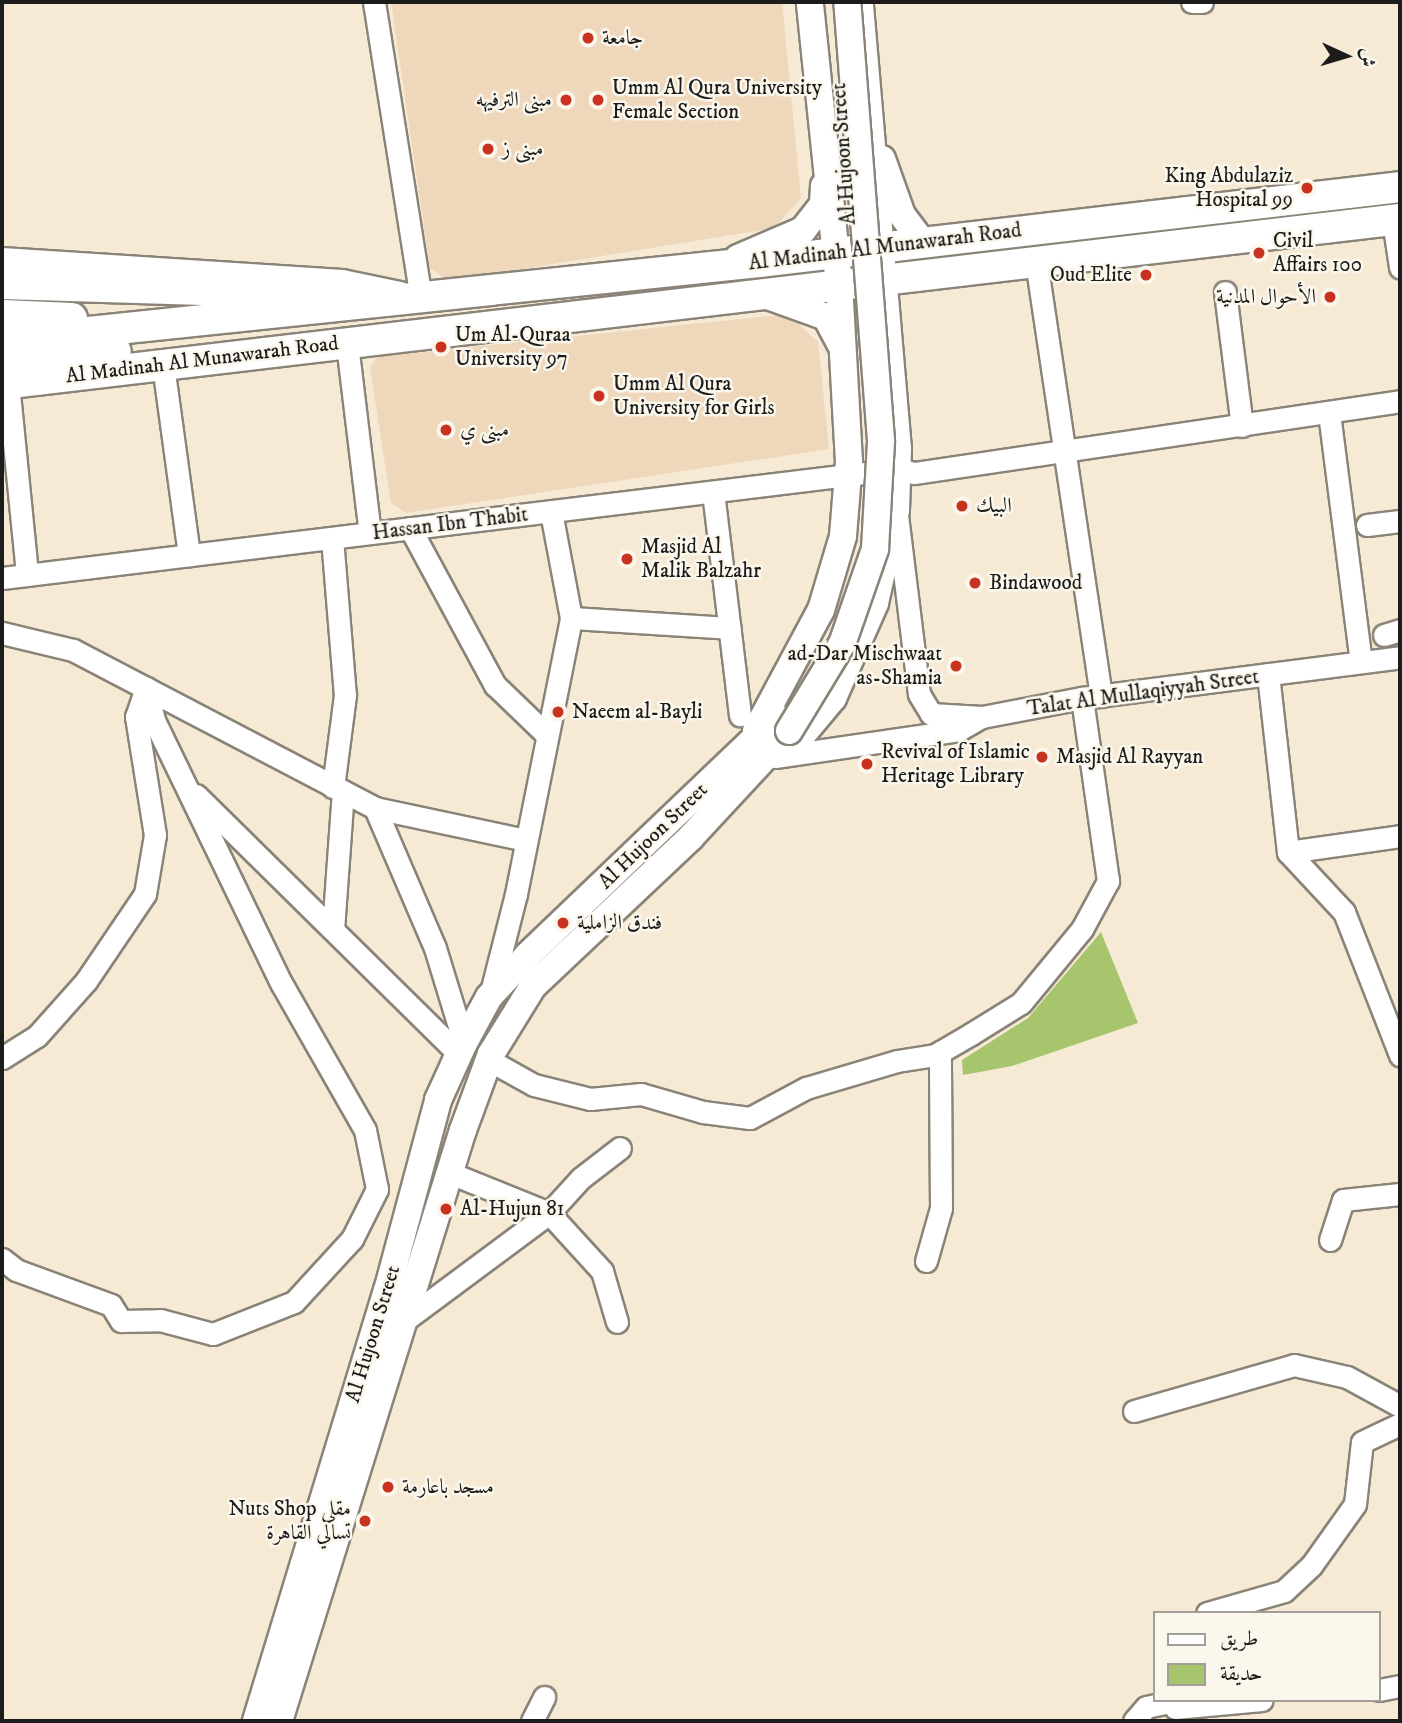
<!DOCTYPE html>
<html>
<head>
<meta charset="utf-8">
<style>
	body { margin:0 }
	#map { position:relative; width:1402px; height:1723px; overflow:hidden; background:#f7ead5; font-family:"IM FELL DW Pica",Amiri,serif }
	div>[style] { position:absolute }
	.built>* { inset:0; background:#eed7bb }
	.green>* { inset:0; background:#a6c56c }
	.roads { filter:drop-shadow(2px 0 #8a8378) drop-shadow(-2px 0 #8a8378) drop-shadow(0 2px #8a8378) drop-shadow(0 -2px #8a8378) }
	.minor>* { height:21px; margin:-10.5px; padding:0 10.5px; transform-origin:10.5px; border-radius:10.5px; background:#fff }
	.major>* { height:26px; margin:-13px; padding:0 13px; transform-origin:13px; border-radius:13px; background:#fff }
	.highway>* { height:30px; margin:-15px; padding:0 15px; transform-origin:15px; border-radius:15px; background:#fff }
	.bridges { filter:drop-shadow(2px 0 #8a8378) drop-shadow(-2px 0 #8a8378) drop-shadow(0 2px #8a8378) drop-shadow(0 -2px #8a8378) }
	.major-bridge>* { height:26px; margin:-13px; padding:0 13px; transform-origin:13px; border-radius:13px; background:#fff }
	.dots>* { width:19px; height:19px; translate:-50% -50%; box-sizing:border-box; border:4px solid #fbf7ec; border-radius:50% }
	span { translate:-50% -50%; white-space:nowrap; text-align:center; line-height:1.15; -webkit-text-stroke:5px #fbf7ec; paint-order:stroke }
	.poi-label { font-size:21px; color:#1c1c1c }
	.left { translate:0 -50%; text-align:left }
	.right { translate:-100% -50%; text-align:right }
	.street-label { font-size:21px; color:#1c1c1c }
	.frame { position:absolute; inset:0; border:4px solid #1c1c1c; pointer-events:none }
	.legend { position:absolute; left:1153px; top:1611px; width:228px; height:91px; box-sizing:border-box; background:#fbf7ec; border:2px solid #a29f99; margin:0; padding:9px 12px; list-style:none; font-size:21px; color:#1c1c1c }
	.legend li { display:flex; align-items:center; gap:14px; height:35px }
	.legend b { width:35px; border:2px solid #a29f99 }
	.north { position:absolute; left:1311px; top:21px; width:70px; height:70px; -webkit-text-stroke:5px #fbf7ec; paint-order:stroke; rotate:94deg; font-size:19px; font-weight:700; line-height:28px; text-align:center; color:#1c1c1c }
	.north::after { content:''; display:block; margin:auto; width:24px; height:32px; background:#1c1c1c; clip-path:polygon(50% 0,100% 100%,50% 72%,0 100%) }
</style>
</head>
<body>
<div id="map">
	<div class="built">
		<i style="clip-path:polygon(391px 2px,782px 2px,801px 198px,774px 228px,448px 281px,430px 268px)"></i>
		<i style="clip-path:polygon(788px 314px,818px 342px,829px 449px,406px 513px,391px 503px,370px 368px,377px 357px)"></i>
	</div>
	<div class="green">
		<i style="clip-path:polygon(1101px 932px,1138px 1023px,1012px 1066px,963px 1075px,962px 1060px,1028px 1018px)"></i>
	</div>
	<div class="roads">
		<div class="minor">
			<i style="left:374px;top:2px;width:296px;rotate:81deg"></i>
			<i style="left:1192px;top:2px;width:10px"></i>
			<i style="left:1393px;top:220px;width:48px;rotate:81.5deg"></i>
			<i style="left:1036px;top:261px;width:440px;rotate:81.5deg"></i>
			<i style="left:1225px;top:292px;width:135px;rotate:82.8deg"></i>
			<i style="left:347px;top:344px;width:190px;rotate:83.1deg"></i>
			<i style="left:163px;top:365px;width:192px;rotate:82.2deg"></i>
			<i style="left:8px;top:383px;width:193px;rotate:84.3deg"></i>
			<i style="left:1329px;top:413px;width:251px;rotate:82.7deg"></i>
			<i style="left:713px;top:492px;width:225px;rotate:83.1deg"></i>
			<i style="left:551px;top:512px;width:108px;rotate:79.3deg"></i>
			<i style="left:571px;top:618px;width:159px;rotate:3.6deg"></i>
			<i style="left:897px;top:515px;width:180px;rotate:83deg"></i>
			<i style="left:919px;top:694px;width:23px;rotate:59deg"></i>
			<i style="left:931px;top:714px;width:51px;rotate:3.4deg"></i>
			<i style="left:982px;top:717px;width:102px;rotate:-10.8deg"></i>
			<i style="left:1082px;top:698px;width:321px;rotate:-7.3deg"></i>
			<i style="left:1367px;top:525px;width:33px;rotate:-7deg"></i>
			<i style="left:410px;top:528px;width:179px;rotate:61.6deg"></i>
			<i style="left:495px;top:685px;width:72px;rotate:43.9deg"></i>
			<i style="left:332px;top:538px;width:158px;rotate:85.3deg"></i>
			<i style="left:345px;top:695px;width:93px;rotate:97.4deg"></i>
			<i style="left:2px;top:578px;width:903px;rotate:-6.94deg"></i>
			<i style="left:898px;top:469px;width:16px;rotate:14deg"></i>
			<i style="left:914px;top:473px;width:491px;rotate:-8.4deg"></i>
			<i style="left:2px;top:633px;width:73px;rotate:13.5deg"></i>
			<i style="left:73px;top:650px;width:341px;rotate:27.6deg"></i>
			<i style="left:375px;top:808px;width:154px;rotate:12deg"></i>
			<i style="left:1384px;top:635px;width:17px;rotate:-17deg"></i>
			<i style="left:1268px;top:674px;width:179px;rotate:83.6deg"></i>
			<i style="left:1288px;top:852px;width:82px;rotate:47deg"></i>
			<i style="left:1344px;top:912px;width:154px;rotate:68.6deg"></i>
			<i style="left:775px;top:757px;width:186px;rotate:-8.3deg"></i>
			<i style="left:959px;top:730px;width:24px;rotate:-30deg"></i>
			<i style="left:196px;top:795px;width:369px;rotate:44.6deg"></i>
			<i style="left:375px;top:808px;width:152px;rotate:66.8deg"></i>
			<i style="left:435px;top:948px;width:99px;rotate:73deg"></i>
			<i style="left:1288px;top:852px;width:113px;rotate:-8.1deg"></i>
			<i style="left:333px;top:930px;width:138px;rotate:-85.9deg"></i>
			<i style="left:490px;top:996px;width:105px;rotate:-75.7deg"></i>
			<i style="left:516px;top:894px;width:281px;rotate:-78.7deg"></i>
			<i style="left:2px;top:1058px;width:41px;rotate:-32.2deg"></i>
			<i style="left:37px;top:1036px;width:74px;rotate:-48.3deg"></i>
			<i style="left:86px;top:981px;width:105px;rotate:-55.9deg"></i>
			<i style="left:145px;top:894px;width:60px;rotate:-80.4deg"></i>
			<i style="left:155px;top:835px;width:120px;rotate:-99.1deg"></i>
			<i style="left:136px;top:717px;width:31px;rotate:-71deg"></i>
			<i style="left:489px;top:1060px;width:51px;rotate:29.1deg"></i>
			<i style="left:534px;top:1085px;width:58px;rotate:14deg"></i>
			<i style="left:590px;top:1099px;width:51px;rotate:-5.6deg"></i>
			<i style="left:641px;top:1094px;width:65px;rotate:16.2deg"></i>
			<i style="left:703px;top:1112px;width:47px;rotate:7.3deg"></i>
			<i style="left:750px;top:1118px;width:64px;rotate:-28.2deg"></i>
			<i style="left:806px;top:1088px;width:95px;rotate:-16.5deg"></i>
			<i style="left:897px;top:1061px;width:38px;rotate:-9deg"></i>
			<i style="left:935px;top:1055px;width:42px;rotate:-30.3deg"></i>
			<i style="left:971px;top:1034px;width:59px;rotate:-31.8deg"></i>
			<i style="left:1021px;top:1003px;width:96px;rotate:-50.5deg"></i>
			<i style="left:1082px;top:929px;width:55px;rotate:-61.6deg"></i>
			<i style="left:1108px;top:881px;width:185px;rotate:-98.1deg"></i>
			<i style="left:450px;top:1173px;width:107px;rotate:22deg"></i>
			<i style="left:549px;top:1213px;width:79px;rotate:47.6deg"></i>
			<i style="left:602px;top:1271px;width:53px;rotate:73.6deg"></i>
			<i style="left:1330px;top:1240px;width:42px;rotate:-72deg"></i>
			<i style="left:1343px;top:1200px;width:57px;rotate:-6deg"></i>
			<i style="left:2px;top:1259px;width:18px;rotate:38deg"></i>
			<i style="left:16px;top:1270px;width:101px;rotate:20.2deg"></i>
			<i style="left:111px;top:1305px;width:19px;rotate:58deg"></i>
			<i style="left:121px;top:1321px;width:39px;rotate:-1deg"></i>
			<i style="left:160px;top:1320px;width:55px;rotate:14.8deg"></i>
			<i style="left:213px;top:1334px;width:87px;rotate:-21.6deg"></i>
			<i style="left:294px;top:1302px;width:86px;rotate:-47.4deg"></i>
			<i style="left:352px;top:1239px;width:56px;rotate:-63.4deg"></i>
			<i style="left:377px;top:1189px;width:60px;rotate:-101.5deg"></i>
			<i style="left:365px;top:1130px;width:169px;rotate:-119.7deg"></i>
			<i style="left:281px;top:983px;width:292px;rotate:-115.8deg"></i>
			<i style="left:154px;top:720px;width:33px;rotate:-104deg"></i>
			<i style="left:926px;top:1261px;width:55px;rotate:-74.2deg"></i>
			<i style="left:941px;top:1208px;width:156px;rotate:-90.4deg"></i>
			<i style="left:405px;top:1320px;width:179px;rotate:-36.6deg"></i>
			<i style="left:549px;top:1213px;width:47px;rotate:-47.6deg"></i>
			<i style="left:581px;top:1178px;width:49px;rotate:-37.6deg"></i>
			<i style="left:1134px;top:1411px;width:166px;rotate:-16deg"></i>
			<i style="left:1294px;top:1365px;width:54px;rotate:12.8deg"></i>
			<i style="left:1347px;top:1377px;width:60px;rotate:28.7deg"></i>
			<i style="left:1207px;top:1613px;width:80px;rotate:-15.9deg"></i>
			<i style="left:1284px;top:1591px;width:37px;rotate:-43deg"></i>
			<i style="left:1311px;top:1566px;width:76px;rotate:-54.6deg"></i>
			<i style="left:1355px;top:1504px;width:62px;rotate:-83.6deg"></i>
			<i style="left:1362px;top:1442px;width:42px;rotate:-25.3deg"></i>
			<i style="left:1379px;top:1690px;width:21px;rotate:-11deg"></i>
			<i style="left:1175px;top:1708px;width:87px;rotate:-5.3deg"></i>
			<i style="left:532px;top:1721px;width:27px;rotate:-63deg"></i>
			<i style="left:1134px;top:1721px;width:18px;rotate:-49deg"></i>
			<i style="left:1146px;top:1707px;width:29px;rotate:-12deg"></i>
		</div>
		<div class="major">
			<i style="left:882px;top:159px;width:59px;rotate:70.3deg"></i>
			<i style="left:902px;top:215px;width:34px;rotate:53deg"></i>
			<i style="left:738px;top:258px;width:71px;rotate:-23.3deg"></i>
			<i style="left:803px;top:230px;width:33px;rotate:-52deg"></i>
			<i style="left:823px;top:204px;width:18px;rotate:-87deg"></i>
			<i style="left:2px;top:261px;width:341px;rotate:3.7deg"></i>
			<i style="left:342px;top:283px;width:59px;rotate:11.7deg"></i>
			<i style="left:765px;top:295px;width:65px;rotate:19.8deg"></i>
			<i style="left:826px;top:317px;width:30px;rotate:62deg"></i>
			<i style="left:756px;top:731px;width:137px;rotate:-61.8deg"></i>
			<i style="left:821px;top:610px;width:77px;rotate:-73.4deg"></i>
			<i style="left:843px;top:536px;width:74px;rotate:-85.4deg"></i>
			<i style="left:849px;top:462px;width:177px;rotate:-93.2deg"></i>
			<i style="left:839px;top:285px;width:284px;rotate:-95.9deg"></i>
			<i style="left:782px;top:752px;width:28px;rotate:-41deg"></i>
			<i style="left:803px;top:734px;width:47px;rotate:-50.2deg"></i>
			<i style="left:833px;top:698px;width:104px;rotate:-66.1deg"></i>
			<i style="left:875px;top:603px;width:95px;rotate:-77.3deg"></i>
			<i style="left:896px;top:510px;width:61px;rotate:-88.1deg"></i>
			<i style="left:898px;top:449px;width:449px;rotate:-94.9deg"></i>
			<i style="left:256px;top:1721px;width:450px;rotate:-73.1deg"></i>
			<i style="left:387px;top:1291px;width:198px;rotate:-75deg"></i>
			<i style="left:438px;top:1100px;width:63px;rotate:-65.5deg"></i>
			<i style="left:464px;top:1043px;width:52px;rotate:-61.5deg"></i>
			<i style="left:489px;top:997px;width:57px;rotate:-47.1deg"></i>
			<i style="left:528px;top:955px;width:344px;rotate:-43.7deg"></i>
			<i style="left:279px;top:1721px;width:619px;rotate:-72.71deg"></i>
			<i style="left:463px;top:1130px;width:81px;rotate:-69.8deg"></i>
			<i style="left:491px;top:1054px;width:80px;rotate:-58.3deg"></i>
			<i style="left:533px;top:986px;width:217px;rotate:-43.3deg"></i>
			<i style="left:691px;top:837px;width:144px;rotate:-47.2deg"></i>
		</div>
		<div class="highway">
			<i style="left:2px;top:284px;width:302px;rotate:1.7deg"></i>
			<i style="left:2px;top:315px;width:70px;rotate:2.5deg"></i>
			<i style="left:2px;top:341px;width:761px;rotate:-5.96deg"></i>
			<i style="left:759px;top:262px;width:645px;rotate:-6.67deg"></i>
			<i style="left:16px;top:360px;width:100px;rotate:-5.1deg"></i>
			<i style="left:2px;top:384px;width:1408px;rotate:-6.73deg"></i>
		</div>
	</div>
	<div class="bridges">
		<div class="major-bridge">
			<i style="left:789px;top:731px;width:102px;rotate:-58.7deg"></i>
			<i style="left:842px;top:644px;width:101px;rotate:-70.8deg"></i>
			<i style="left:875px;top:549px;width:109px;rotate:-86.8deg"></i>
			<i style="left:881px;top:440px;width:439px;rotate:-94.4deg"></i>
		</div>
	</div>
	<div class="dots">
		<i style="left:588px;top:38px;background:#c8321e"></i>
		<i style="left:566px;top:100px;background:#c8321e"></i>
		<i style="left:598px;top:100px;background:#c8321e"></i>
		<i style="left:488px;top:149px;background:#c8321e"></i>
		<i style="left:1307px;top:188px;background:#c8321e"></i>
		<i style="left:1259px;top:253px;background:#c8321e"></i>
		<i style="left:1146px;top:275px;background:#c8321e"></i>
		<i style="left:1330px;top:297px;background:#c8321e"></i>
		<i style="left:441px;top:347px;background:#c8321e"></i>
		<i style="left:599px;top:396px;background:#c8321e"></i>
		<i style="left:446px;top:430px;background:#c8321e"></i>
		<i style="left:962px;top:506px;background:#c8321e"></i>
		<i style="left:627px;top:559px;background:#c8321e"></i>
		<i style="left:975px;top:583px;background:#c8321e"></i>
		<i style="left:956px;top:666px;background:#c8321e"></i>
		<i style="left:558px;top:712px;background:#c8321e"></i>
		<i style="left:1042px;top:757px;background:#c8321e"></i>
		<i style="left:867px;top:764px;background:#c8321e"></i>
		<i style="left:563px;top:923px;background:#c8321e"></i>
		<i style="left:446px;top:1209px;background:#c8321e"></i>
		<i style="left:388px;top:1487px;background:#c8321e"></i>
		<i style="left:365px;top:1521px;background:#c8321e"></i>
	</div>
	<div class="poi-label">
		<span class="left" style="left:602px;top:38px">جامعة</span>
		<span class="left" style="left:612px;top:100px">Umm Al Qura University<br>Female Section</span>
		<span class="right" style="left:552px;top:100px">مبنى الترفيهه</span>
		<span class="left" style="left:502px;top:149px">مبنى ز</span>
		<span class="right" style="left:1293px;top:188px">King Abdulaziz<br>Hospital 99</span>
		<span class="left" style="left:1273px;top:253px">Civil<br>Affairs 100</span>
		<span class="right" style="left:1132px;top:275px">Oud Elite</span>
		<span class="right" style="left:1316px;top:297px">الأحوال المدنية</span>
		<span class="left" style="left:455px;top:347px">Um Al-Quraa<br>University 97</span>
		<span class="left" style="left:613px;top:396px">Umm Al Qura<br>University for Girls</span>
		<span class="left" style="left:460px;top:430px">مبنى ي</span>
		<span class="left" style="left:976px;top:506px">البيك</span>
		<span class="left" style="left:641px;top:559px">Masjid Al<br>Malik Balzahr</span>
		<span class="left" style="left:989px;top:583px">Bindawood</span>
		<span class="right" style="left:942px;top:666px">ad-Dar Mischwaat<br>as-Shamia</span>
		<span class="left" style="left:572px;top:712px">Naeem al-Bayli</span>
		<span class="left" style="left:881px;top:764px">Revival of Islamic<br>Heritage Library</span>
		<span class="left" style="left:1056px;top:757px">Masjid Al Rayyan</span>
		<span class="left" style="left:577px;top:923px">فندق الزاملية</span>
		<span class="left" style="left:460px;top:1209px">Al-Hujun 81</span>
		<span class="left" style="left:402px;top:1487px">مسجد باعارمة</span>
		<span class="right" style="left:351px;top:1521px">Nuts Shop مقلى<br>تسالي القاهرة</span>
	</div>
	<div class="street-label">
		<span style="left:844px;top:154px;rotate:-94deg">Al Hujoon Street</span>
		<span style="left:885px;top:247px;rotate:-7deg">Al Madinah Al Munawarah Road</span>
		<span style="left:202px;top:360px;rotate:-7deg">Al Madinah Al Munawarah Road</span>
		<span style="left:450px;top:524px;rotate:-7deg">Hassan Ibn Thabit</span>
		<span style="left:1143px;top:693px;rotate:-8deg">Talat Al Mullaqiyyah Street</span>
		<span style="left:653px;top:836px;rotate:-44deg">Al Hujoon Street</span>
		<span style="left:373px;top:1334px;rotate:-73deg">Al Hujoon Street</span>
	</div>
	<div class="frame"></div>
	<ul class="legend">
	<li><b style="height:9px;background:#fff"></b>طريق</li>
	<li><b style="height:19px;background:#a6c56c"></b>حديقة</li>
	</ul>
	<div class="north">ش</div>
</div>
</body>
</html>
